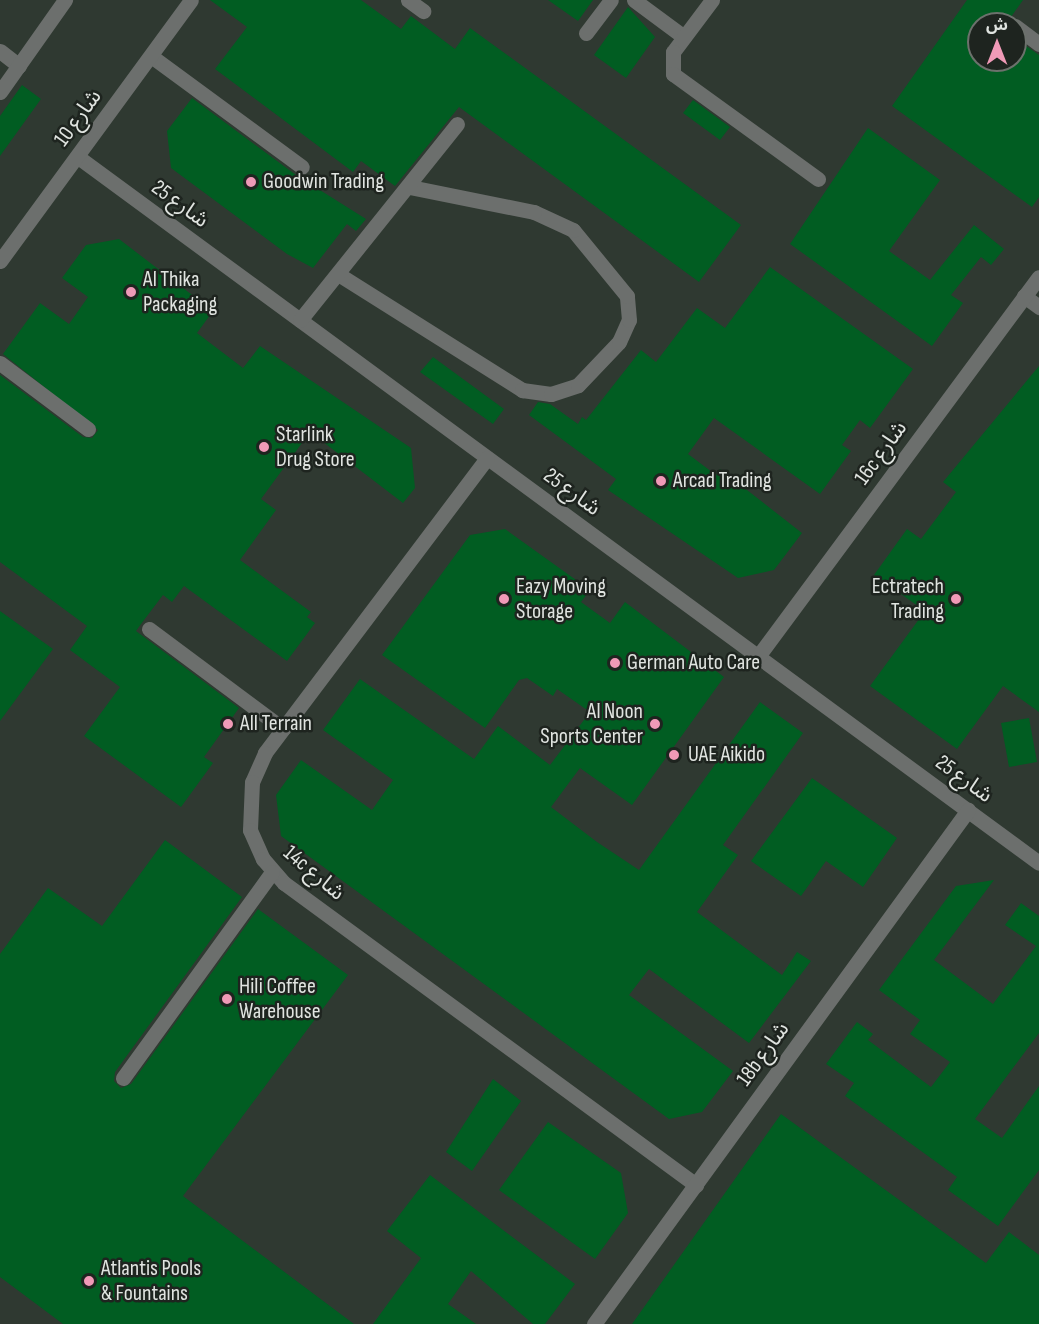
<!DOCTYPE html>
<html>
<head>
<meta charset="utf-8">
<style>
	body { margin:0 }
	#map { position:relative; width:1039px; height:1324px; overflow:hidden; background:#282e28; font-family:"Sofia Sans Condensed","Noto Sans Arabic",sans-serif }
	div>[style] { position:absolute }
	.built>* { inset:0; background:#2f3931 }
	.building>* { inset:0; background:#015d22 }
	.minor>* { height:15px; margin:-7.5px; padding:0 7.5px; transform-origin:7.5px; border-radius:7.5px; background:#6c6f6d }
	.dots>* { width:16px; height:16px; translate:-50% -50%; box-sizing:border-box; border:3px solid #1e241f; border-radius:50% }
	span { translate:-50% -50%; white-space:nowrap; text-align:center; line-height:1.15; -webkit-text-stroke:5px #1e241f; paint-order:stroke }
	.street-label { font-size:22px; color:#e0e4e0 }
	.poi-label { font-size:22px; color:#e0e4e0 }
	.left { translate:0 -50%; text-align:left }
	.right { translate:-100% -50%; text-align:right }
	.north { position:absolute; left:967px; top:12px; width:60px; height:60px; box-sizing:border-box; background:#1e241f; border:2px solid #6c716c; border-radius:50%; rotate:0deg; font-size:16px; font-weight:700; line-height:24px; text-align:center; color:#e0e4e0 }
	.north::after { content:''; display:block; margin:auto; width:21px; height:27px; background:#f09ab7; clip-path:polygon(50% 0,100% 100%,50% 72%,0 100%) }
</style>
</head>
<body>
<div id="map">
	<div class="built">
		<i style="clip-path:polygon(evenodd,0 0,1039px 0,1039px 1324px,0 1324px,0 0,979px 24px,1015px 24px,1015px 60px,979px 60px,979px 24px)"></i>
	</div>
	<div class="building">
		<i style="clip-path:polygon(210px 0,361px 0,401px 29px,411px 16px,455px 49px,470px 28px,741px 225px,699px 282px,459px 107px,395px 186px,361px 161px,353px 172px,215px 69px,247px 27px)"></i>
		<i style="clip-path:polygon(548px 0,593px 0,578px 21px)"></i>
		<i style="clip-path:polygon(967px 0,1023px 0,1006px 24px,979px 24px,979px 60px,1015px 60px,1015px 38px,1039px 55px,1039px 197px,1032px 207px,892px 106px)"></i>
		<i style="clip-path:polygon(628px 7px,655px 37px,626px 78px,594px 55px)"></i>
		<i style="clip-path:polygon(22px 85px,41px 99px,0 156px,0 116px)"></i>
		<i style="clip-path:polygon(192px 98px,296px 175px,366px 219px,356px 231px,347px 224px,313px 268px,287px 254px,171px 168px,167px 131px)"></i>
		<i style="clip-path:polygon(693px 100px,730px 127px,720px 140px,683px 113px)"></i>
		<i style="clip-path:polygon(868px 128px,940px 180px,889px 251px,930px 280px,974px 225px,1004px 249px,991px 265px,981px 257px,951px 295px,963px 303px,932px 346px,790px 244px)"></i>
		<i style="clip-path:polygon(119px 239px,213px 311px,197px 333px,243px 368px,260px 346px,411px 448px,415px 488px,403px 503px,310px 432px,261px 499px,276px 510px,240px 560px,311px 612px,307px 617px,315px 623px,287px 661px,184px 586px,172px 602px,163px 595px,141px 624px,136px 631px,239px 708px,204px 757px,213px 763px,181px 807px,84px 736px,120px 687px,70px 650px,87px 626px,0 562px,0 375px,83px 437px,92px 438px,98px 430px,3px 354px,40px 303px,69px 324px,88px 297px,62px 278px,86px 245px)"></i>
		<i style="clip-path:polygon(770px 267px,913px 369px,870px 428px,860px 420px,842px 445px,851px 451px,820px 494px,714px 418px,688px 454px,716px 475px,720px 469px,802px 533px,774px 570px,738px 578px,608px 490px,616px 479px,529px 415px,538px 402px,550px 404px,578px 424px,582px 417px,586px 420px,641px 350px,656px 362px,697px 308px,725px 328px)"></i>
		<i style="clip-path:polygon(433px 357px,504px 409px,493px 424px,420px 372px)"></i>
		<i style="clip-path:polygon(1039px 366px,1039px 712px,1003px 686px,957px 749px,870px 686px,925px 611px,874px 575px,907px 529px,921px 539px,956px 492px,943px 482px)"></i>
		<i style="clip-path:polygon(505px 529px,590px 590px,581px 602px,610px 623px,625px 602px,724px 677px,632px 805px,580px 768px,551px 807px,597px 842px,639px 870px,760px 702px,803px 733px,723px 845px,738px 855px,697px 912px,782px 975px,797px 952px,811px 961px,749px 1043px,649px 969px,629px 995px,733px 1071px,702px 1112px,669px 1119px,281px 836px,276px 795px,301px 760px,372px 810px,393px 780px,323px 730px,360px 679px,474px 759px,498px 726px,550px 765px,590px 712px,557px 689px,553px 696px,527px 678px,519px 680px,485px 728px,382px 655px,470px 535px)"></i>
		<i style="clip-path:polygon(0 611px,53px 649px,0 721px)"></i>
		<i style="clip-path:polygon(1029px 718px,1037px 762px,1009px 767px,1001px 723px)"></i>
		<i style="clip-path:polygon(812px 778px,897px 838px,863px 887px,826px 861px,801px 896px,751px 861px)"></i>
		<i style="clip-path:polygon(165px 840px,242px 897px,115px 1072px,114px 1081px,121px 1088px,131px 1084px,258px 909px,348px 975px,183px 1196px,354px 1324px,63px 1324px,0 1277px,0 954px,48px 888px,102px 926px)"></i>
		<i style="clip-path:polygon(994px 880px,934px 960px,993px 1004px,1036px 946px,1005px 925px,1021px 903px,1039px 916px,1039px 1033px,975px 1119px,1002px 1138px,1039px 1086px,1039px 1170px,998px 1226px,948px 1190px,957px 1177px,845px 1096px,854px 1083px,826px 1064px,857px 1022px,873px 1034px,868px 1040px,931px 1087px,950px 1062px,910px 1034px,920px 1020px,879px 990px,956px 886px)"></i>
		<i style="clip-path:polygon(493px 1079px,521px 1101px,472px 1171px,446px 1152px)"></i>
		<i style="clip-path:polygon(781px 1114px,986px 1263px,1009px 1232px,1039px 1255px,1039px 1324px,632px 1324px)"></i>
		<i style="clip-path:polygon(548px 1122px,621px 1173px,628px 1213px,595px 1259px,499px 1190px)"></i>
		<i style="clip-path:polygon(430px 1175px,575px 1284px,545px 1324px,533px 1324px,471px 1271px,448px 1304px,476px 1324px,373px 1324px,421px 1258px,387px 1231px)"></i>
	</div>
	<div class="minor">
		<i style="left:408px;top:0;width:19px;rotate:36deg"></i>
		<i style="left:634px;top:0;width:62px;rotate:36.5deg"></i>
		<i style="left:712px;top:0;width:65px;rotate:126.9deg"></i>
		<i style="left:673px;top:52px;width:22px;rotate:90deg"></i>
		<i style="left:673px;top:74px;width:179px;rotate:35.9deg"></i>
		<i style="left:1015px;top:26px;width:30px;rotate:37deg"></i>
		<i style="left:586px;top:33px;width:41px;rotate:-52.9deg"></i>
		<i style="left:0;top:51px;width:24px;rotate:38deg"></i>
		<i style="left:151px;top:56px;width:187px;rotate:36.3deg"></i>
		<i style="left:0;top:92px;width:113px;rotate:-54.8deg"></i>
		<i style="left:78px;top:157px;width:1192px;rotate:36.3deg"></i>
		<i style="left:0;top:261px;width:323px;rotate:-53.8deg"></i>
		<i style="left:338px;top:274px;width:218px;rotate:32.2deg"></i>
		<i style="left:522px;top:390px;width:29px;rotate:8deg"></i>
		<i style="left:551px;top:394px;width:28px;rotate:-18deg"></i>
		<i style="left:578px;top:385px;width:59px;rotate:-46.4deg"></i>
		<i style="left:619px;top:342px;width:24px;rotate:-66deg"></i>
		<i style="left:629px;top:320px;width:24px;rotate:-95deg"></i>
		<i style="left:627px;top:296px;width:85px;rotate:-129.3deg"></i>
		<i style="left:573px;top:230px;width:43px;rotate:-155.2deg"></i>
		<i style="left:534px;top:212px;width:126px;rotate:-168.6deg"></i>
		<i style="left:1024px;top:296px;width:19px;rotate:36deg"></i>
		<i style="left:300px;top:320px;width:251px;rotate:-51.3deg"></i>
		<i style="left:0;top:363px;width:110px;rotate:36.9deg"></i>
		<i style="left:487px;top:458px;width:369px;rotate:127deg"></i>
		<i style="left:265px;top:753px;width:32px;rotate:114deg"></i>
		<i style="left:252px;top:782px;width:48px;rotate:92.4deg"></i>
		<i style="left:250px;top:830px;width:32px;rotate:66deg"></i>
		<i style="left:263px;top:859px;width:32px;rotate:49deg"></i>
		<i style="left:284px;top:883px;width:511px;rotate:36.24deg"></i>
		<i style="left:149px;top:629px;width:167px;rotate:36.7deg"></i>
		<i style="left:759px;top:655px;width:470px;rotate:-53.5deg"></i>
		<i style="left:123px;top:1078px;width:254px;rotate:-54.1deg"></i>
		<i style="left:594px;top:1324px;width:636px;rotate:-53.96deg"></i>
	</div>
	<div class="dots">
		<i style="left:251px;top:182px;background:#f09ab7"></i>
		<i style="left:131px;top:292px;background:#f09ab7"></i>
		<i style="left:264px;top:447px;background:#f09ab7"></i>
		<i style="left:661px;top:481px;background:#f09ab7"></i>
		<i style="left:504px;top:599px;background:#f09ab7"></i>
		<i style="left:956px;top:599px;background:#f09ab7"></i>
		<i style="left:615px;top:663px;background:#f09ab7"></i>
		<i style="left:228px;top:724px;background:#f09ab7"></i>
		<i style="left:655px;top:724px;background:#f09ab7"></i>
		<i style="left:674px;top:755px;background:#f09ab7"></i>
		<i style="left:227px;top:999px;background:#f09ab7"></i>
		<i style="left:89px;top:1281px;background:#f09ab7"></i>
	</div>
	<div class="street-label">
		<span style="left:78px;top:118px;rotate:-54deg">شارع 10</span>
		<span style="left:180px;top:204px;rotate:36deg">شارع 25</span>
		<span style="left:881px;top:453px;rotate:-54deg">16c شارع</span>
		<span style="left:572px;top:492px;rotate:36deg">شارع 25</span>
		<span style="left:964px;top:779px;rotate:36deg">شارع 25</span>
		<span style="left:314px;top:873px;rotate:40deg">14c شارع</span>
		<span style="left:763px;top:1054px;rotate:-54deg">18b شارع</span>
	</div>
	<div class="poi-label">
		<span class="left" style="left:263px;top:182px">Goodwin Trading</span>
		<span class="left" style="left:143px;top:292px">Al Thika<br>Packaging</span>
		<span class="left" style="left:276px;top:447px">Starlink<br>Drug Store</span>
		<span class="left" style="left:673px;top:481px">Arcad Trading</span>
		<span class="left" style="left:516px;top:599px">Eazy Moving<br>Storage</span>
		<span class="right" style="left:944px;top:599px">Ectratech<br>Trading</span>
		<span class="left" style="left:627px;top:663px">German Auto Care</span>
		<span class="right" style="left:643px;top:724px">Al Noon<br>Sports Center</span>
		<span class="left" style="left:240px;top:724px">All Terrain</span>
		<span class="left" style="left:688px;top:755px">UAE Aikido</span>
		<span class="left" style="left:239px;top:999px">Hili Coffee<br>Warehouse</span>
		<span class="left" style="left:101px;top:1281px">Atlantis Pools<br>&amp; Fountains</span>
	</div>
	<div class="north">ش</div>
</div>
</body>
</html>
